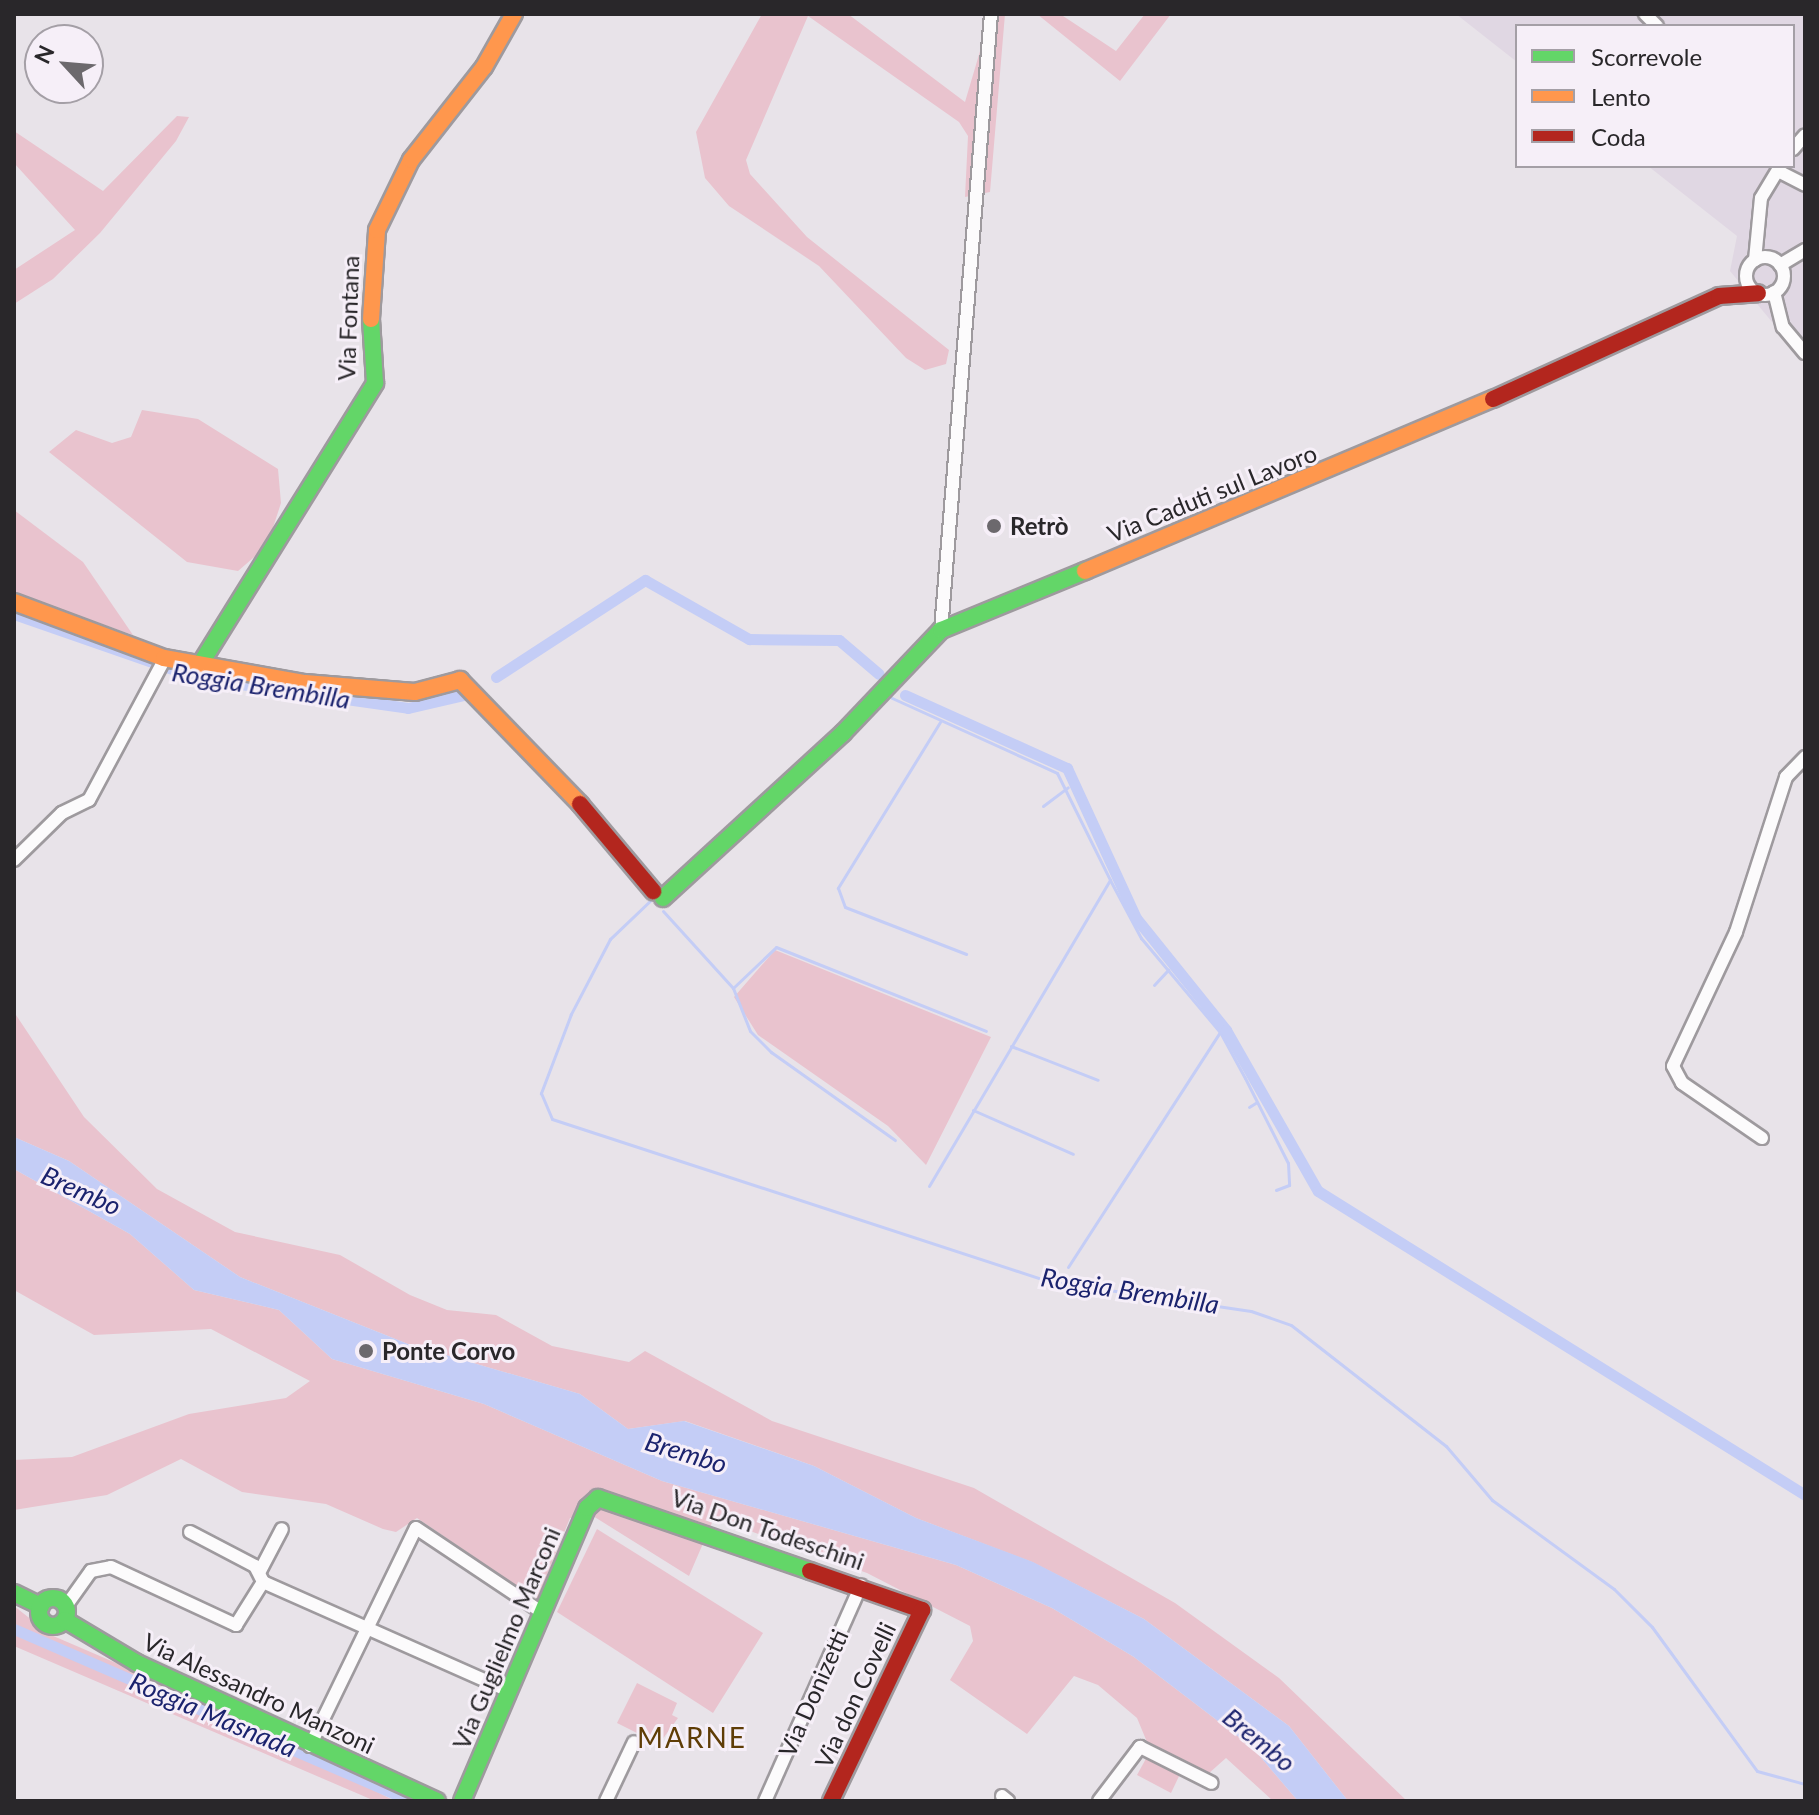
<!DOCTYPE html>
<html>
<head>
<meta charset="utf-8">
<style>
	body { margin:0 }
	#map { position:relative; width:1819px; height:1815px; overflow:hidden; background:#e8e3e9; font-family:Lato,sans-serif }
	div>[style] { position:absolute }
	.built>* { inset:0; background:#e0d7e3 }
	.green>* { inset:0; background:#e9c3ce }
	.water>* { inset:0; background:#c4cdf6 }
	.stream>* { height:3px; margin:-1.5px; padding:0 1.5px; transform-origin:1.5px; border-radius:1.5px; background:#c4cdf6 }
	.canal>* { height:11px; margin:-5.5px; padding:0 5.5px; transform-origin:5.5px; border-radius:5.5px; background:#c4cdf6 }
	.roads { filter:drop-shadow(2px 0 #9e9a9e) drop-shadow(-2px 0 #9e9a9e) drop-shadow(0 2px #9e9a9e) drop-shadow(0 -2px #9e9a9e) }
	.street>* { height:12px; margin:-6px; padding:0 6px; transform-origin:6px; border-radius:6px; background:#fcfbfc }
	.street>.ring { margin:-6px; padding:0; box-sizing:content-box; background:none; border:12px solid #fcfbfc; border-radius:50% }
	.fast>* { height:16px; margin:-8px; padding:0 8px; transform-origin:8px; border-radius:8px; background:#63d668 }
	.fast>.ring { margin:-8px; padding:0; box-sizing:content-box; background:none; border:16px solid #63d668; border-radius:50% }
	.slow>* { height:16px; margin:-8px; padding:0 8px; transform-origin:8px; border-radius:8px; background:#ff974d }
	.jam>* { height:16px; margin:-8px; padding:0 8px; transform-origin:8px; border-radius:8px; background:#b3261e }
	.dots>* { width:22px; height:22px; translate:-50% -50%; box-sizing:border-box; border:4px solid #f6eff8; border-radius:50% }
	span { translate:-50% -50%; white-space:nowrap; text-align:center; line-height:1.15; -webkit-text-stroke:6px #f6eff8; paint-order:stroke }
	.street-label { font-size:24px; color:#29272a }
	.poi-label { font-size:24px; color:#29272a; font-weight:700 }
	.left { translate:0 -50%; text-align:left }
	.water-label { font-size:26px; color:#1b236e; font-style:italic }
	.quarter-label { font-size:28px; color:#5f3d06; letter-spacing:2px }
	.frame { position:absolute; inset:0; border:16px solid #29272a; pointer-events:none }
	.legend { position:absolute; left:1515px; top:24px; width:280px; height:144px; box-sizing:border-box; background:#f6eff8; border:2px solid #a49fa6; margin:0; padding:10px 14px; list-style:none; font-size:24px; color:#29272a }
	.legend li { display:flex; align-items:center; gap:16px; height:40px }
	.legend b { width:40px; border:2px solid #a49fa6 }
	.north { position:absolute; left:24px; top:24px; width:80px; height:80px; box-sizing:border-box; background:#f6eff8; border:2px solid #a49fa6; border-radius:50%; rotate:296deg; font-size:22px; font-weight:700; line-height:32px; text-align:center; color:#29272a }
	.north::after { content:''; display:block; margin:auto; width:28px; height:36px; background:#6c696d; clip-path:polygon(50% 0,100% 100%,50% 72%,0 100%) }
</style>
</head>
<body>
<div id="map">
	<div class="built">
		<i style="clip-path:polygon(1456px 14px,1805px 14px,1805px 362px,1730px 271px,1737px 236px,1648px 166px,1793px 166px,1793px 26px,1517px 26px,1517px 62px)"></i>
	</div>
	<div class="green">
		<i style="clip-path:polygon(762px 14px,848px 14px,965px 102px,991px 14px,1005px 14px,990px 192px,965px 197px,968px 136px,959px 122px,808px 16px,746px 160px,750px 174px,807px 237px,949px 350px,946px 364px,925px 370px,906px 358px,819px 266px,729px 206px,705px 178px,696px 132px)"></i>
		<i style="clip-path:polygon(1037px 14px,1060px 14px,1116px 51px,1145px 14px,1171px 14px,1120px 81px)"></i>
		<i style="clip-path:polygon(177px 116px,189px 117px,176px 141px,100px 233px,53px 279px,14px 304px,14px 270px,75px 230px,14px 163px,14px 131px,103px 191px)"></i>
		<i style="clip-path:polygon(142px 410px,198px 419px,278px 469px,281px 503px,267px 546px,238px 571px,187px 562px,49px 452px,76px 430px,112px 443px,131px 437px)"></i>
		<i style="clip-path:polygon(14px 510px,83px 562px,133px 635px,14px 593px)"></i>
		<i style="clip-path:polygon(775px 950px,991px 1037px,926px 1165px,888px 1126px,758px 1035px,734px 997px)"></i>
		<i style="clip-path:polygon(14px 1012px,84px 1117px,157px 1189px,235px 1232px,340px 1255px,410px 1295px,447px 1310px,496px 1315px,552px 1346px,629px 1362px,645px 1351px,772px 1421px,974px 1488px,1175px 1603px,1279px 1678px,1407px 1801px,1348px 1801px,1289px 1726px,1144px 1619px,1032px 1562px,916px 1518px,814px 1466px,685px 1421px,628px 1429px,580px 1394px,408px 1344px,240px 1277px,69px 1161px,14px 1137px)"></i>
		<i style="clip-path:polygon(14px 1169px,130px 1234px,194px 1290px,279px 1310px,332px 1359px,484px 1404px,662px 1481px,956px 1565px,1052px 1608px,1134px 1657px,1252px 1747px,1298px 1801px,1273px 1801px,1226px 1758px,1208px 1774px,1147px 1742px,1137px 1718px,1098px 1685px,1074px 1676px,1027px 1734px,950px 1680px,973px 1641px,970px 1626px,867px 1573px,714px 1518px,689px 1576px,593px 1516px,570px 1518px,537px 1600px,417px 1518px,396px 1532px,383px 1529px,326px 1504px,242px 1492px,181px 1459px,107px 1495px,14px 1510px,14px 1460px,72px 1457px,189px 1414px,286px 1398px,310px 1381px,211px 1329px,94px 1335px,14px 1290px)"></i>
		<i style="clip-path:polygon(597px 1529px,763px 1633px,713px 1713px,557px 1612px)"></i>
		<i style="clip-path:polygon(14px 1606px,51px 1635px,158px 1681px,395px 1801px,375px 1801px,14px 1646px)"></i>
		<i style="clip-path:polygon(637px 1683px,677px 1703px,672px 1715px,678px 1718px,659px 1744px,617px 1723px)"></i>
		<i style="clip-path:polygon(1148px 1755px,1181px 1772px,1171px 1793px,1137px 1775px)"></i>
	</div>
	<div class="water">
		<i style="clip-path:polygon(14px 1137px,69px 1161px,240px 1277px,408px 1344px,580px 1394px,628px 1429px,684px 1421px,814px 1466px,916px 1518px,1033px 1562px,1144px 1619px,1289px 1726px,1348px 1801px,1298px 1801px,1252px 1747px,1134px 1657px,1052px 1608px,956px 1565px,662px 1481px,484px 1404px,332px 1359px,279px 1310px,194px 1290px,130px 1234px,14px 1169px)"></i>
	</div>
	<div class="stream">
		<i style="left:892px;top:698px;width:181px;rotate:24.4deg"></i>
		<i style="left:1057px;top:773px;width:119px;rotate:63.6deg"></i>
		<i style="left:940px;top:722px;width:195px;rotate:121.6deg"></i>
		<i style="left:838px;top:888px;width:20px;rotate:70deg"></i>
		<i style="left:845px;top:907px;width:130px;rotate:21.2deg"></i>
		<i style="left:1043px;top:806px;width:31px;rotate:-37deg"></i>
		<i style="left:654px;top:897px;width:61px;rotate:136.3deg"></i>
		<i style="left:610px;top:939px;width:85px;rotate:117.5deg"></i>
		<i style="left:571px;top:1014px;width:85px;rotate:110.8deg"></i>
		<i style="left:541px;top:1093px;width:28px;rotate:67deg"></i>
		<i style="left:552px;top:1119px;width:522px;rotate:18.09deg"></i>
		<i style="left:1048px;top:1281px;width:205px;rotate:8.4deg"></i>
		<i style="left:1251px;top:1311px;width:42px;rotate:19.3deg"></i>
		<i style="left:1291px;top:1325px;width:197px;rotate:38deg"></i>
		<i style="left:1446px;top:1446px;width:71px;rotate:49.6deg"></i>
		<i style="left:1492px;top:1500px;width:151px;rotate:36.1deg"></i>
		<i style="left:1614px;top:1589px;width:54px;rotate:45deg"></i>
		<i style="left:1652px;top:1627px;width:178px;rotate:53.9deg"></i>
		<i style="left:1757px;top:1771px;width:50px;rotate:15.2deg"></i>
		<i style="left:663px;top:911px;width:104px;rotate:47.7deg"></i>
		<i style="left:733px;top:988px;width:59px;rotate:-43.6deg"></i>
		<i style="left:776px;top:947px;width:226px;rotate:21.8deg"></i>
		<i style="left:1154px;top:985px;width:21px;rotate:-47deg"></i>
		<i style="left:733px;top:988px;width:46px;rotate:68.4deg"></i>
		<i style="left:750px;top:1031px;width:30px;rotate:45deg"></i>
		<i style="left:771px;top:1052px;width:152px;rotate:35.4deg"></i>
		<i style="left:1011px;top:1046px;width:93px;rotate:21.3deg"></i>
		<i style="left:1249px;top:1107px;width:9px;rotate:-32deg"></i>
		<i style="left:973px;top:1110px;width:109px;rotate:23.7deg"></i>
		<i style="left:929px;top:1186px;width:356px;rotate:-59.4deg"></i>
		<i style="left:1110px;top:880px;width:66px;rotate:61.9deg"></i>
		<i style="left:1141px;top:938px;width:123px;rotate:50deg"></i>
		<i style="left:1220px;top:1032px;width:52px;rotate:61.5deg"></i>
		<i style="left:1245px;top:1078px;width:95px;rotate:63.2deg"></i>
		<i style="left:1288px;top:1163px;width:22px;rotate:87deg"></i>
		<i style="left:1289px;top:1185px;width:14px;rotate:159deg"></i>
		<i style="left:1068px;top:1267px;width:280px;rotate:-57.1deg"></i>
	</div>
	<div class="canal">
		<i style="left:14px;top:614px;width:195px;rotate:19.2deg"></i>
		<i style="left:198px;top:678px;width:212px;rotate:8.1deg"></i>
		<i style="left:408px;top:708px;width:62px;rotate:-13.1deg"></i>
		<i style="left:496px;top:677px;width:178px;rotate:-33.1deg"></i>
		<i style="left:645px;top:580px;width:120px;rotate:29.6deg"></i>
		<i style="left:749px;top:639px;width:90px;rotate:0.6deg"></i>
		<i style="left:839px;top:640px;width:52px;rotate:40.4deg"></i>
		<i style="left:905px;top:695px;width:178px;rotate:24.3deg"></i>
		<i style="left:1067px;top:768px;width:165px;rotate:65.3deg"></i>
		<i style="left:1136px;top:918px;width:144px;rotate:51.2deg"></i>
		<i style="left:1226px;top:1030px;width:185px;rotate:60.3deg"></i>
		<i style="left:1318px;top:1191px;width:574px;rotate:31.97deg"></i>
		<i style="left:14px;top:1629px;width:434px;rotate:23.4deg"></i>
	</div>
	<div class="roads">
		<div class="street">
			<i style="left:1645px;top:14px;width:17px;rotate:45deg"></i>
			<i style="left:1793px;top:149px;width:18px;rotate:-49deg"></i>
			<i style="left:1778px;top:171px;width:30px;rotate:27deg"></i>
			<i class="ring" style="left:1746px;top:257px;width:26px;height:26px"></i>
			<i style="left:1755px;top:260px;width:62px;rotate:-84.5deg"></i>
			<i style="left:1761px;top:198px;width:37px;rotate:-59deg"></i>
			<i style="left:1780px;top:265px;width:29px;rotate:-31deg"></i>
			<i style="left:1774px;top:292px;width:36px;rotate:76deg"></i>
			<i style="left:1783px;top:327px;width:34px;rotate:50deg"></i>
			<i style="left:941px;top:630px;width:618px;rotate:-85.36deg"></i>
			<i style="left:14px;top:860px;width:67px;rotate:-44.4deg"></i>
			<i style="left:62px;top:813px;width:30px;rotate:-26deg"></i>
			<i style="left:89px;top:800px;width:157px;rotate:-61.8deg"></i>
			<i style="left:1762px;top:1138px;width:97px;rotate:-145.5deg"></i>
			<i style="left:1682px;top:1083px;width:19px;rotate:-118deg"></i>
			<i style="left:1673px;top:1066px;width:148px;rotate:-64.8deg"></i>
			<i style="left:1736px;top:932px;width:163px;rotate:-72.1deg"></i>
			<i style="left:1786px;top:777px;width:28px;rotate:-46deg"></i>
			<i style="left:190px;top:1532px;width:73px;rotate:27.6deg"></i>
			<i style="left:255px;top:1566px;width:18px;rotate:63deg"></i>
			<i style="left:260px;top:1571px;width:47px;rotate:-62.4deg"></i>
			<i style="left:263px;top:1582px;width:269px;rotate:23.9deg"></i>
			<i style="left:66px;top:1606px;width:43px;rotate:-54.5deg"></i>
			<i style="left:91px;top:1571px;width:20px;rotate:-11deg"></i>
			<i style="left:111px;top:1567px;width:138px;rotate:24.9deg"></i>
			<i style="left:236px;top:1625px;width:51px;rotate:-57.9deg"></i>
			<i style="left:310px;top:1746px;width:242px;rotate:-64.1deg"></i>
			<i style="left:416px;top:1528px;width:153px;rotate:33.8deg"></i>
			<i style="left:1002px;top:1796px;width:8px;rotate:40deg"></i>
			<i style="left:606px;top:1801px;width:65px;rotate:-64.6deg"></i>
			<i style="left:765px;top:1801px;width:236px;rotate:-66deg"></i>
			<i style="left:1099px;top:1801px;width:68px;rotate:-52.8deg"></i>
			<i style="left:1140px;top:1747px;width:80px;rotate:26.6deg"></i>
		</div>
		<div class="fast">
			<i style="left:201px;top:663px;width:330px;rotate:-58.1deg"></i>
			<i style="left:375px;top:383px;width:64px;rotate:-93.6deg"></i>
			<i style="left:663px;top:898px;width:244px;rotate:-42.5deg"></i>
			<i style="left:843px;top:733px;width:142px;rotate:-46.4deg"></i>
			<i style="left:941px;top:630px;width:156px;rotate:-22.3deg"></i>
			<i style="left:14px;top:1593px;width:30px;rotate:26deg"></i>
			<i class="ring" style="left:39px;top:1598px;width:12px;height:12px"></i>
			<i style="left:65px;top:1620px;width:84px;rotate:30.8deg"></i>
			<i style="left:137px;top:1663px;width:330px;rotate:24.7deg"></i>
			<i style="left:462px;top:1801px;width:319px;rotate:-66.9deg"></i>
			<i style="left:587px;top:1508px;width:15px;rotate:-42deg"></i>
			<i style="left:598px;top:1498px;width:224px;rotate:19deg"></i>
		</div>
		<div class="slow">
			<i style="left:371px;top:319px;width:89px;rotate:-86.1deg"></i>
			<i style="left:377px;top:230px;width:78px;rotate:-64.1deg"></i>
			<i style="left:411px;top:160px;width:118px;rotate:-51.9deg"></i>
			<i style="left:484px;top:67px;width:61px;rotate:-60.5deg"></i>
			<i style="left:1085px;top:571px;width:443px;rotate:-22.9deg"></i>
			<i style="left:14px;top:602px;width:160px;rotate:20.5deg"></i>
			<i style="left:164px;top:658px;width:143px;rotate:10.1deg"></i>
			<i style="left:305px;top:683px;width:110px;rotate:4.7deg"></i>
			<i style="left:415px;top:692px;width:47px;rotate:-14.9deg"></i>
			<i style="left:460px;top:680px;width:173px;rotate:45.9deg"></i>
		</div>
		<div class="jam">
			<i style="left:1493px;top:399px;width:248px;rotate:-24.5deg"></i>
			<i style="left:1719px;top:296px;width:39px;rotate:-4deg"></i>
			<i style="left:580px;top:804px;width:114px;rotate:50deg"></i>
			<i style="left:810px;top:1571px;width:119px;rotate:19.2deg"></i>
			<i style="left:922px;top:1610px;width:212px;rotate:115.5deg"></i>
		</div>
	</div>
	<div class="dots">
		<i style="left:994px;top:526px;background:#6c696d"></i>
		<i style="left:366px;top:1351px;background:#6c696d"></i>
	</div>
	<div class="street-label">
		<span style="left:348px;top:318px;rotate:-88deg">Via Fontana</span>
		<span style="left:1212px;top:493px;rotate:-22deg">Via Caduti sul Lavoro</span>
		<span style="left:768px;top:1529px;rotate:19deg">Via Don Todeschini</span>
		<span style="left:506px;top:1638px;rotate:-67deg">Via Guglielmo Marconi</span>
		<span style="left:259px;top:1693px;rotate:25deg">Via Alessandro Manzoni</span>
		<span style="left:813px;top:1693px;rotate:-66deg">Via Donizetti</span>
		<span style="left:855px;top:1695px;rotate:-65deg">Via don Covelli</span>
	</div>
	<div class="poi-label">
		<span class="left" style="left:1010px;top:526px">Retrò</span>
		<span class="left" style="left:382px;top:1351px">Ponte Corvo</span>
	</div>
	<div class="water-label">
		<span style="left:261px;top:686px;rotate:9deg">Roggia Brembilla</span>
		<span style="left:81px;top:1191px;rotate:24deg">Brembo</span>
		<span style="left:1130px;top:1291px;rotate:9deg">Roggia Brembilla</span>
		<span style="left:686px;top:1453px;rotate:17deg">Brembo</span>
		<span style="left:213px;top:1715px;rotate:23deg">Roggia Masnada</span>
		<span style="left:1259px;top:1740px;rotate:39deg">Brembo</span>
	</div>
	<div class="quarter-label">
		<span style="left:692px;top:1737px">MARNE</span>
	</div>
	<div class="frame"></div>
	<ul class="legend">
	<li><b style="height:10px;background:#63d668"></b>Scorrevole</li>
	<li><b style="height:10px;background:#ff974d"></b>Lento</li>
	<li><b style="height:10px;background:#b3261e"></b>Coda</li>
	</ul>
	<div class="north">N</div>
</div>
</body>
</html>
